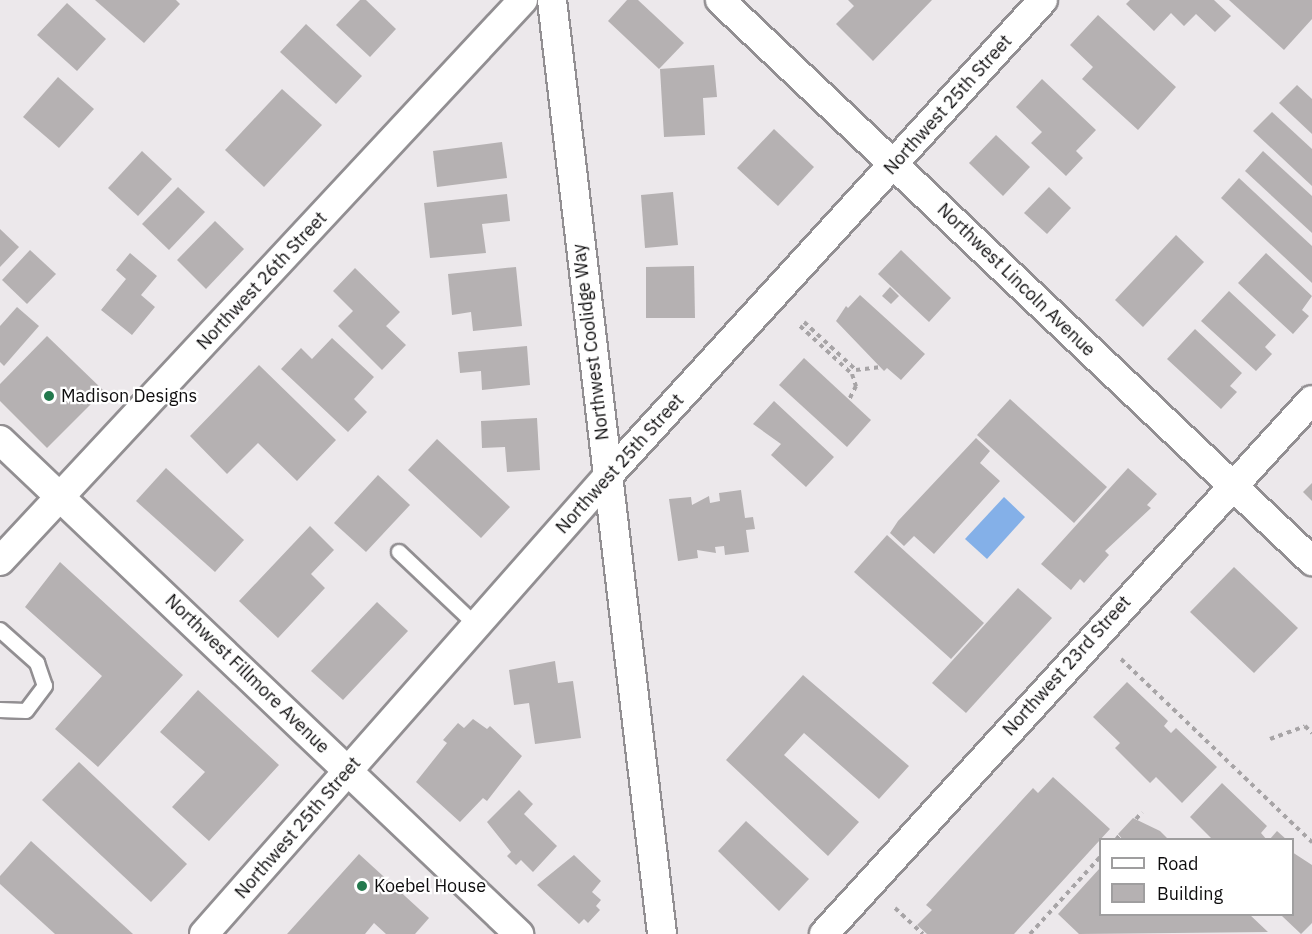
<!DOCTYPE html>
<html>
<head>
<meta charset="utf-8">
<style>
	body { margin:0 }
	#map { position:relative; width:1312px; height:934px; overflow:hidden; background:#ece8eb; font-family:"IBM Plex Sans",sans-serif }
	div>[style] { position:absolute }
	.water>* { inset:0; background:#84b0e8 }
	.building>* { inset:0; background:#b5b1b2 }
	.path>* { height:4px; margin-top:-2px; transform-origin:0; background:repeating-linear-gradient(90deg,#a7a4a6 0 4.5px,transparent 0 9px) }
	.roads { filter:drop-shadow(2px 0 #928f92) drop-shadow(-2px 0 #928f92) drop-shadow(0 2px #928f92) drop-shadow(0 -2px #928f92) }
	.lane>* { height:14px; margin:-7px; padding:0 7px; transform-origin:7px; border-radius:7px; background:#fff }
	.street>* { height:28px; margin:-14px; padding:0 14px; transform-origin:14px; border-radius:14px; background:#fff }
	.dots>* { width:16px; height:16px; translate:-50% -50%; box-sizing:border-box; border:3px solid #fff; border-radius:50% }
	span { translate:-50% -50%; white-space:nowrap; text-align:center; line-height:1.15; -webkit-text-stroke:4.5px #fff; paint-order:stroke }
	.street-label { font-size:18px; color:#0e0d0e }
	.poi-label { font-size:18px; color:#0e0d0e }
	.left { translate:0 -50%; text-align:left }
	.legend { position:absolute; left:1099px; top:838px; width:195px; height:78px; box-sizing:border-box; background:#fff; border:2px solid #9f9e9f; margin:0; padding:8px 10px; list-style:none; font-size:18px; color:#0e0d0e }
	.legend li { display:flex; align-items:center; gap:12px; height:30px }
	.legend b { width:30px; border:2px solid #9f9e9f }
</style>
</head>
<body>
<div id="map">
	<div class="water">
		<i style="clip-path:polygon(1004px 497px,1025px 517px,987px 559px,965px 539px)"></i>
	</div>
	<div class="building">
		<i style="clip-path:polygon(95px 0,176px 0,180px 4px,144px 43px)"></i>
		<i style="clip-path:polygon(360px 0,366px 0,396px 29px,370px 57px,336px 25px)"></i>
		<i style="clip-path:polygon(627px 0,638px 0,684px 43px,659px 69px,608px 21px)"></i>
		<i style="clip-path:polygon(848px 0,932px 0,873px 61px,836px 24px,854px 6px)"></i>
		<i style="clip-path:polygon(1130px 0,1214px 0,1231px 16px,1215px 32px,1196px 14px,1184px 26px,1171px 13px,1154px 31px,1126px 4px)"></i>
		<i style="clip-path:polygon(1229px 0,1312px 0,1312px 19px,1284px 50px)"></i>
		<i style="clip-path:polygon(67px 3px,106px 39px,77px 71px,37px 35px)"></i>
		<i style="clip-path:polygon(1098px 15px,1176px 87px,1138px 130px,1082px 79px,1093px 67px,1070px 45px)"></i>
		<i style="clip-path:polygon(306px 24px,362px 76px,336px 104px,280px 52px)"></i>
		<i style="clip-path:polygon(714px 65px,717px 97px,703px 98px,705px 135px,664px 137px,660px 69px)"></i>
		<i style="clip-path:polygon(58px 77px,94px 109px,59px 148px,23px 117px)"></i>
		<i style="clip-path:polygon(1042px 79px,1096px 130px,1076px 151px,1083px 158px,1066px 176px,1031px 143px,1042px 132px,1016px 107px)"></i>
		<i style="clip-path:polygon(1297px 85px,1312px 99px,1312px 134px,1279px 103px)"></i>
		<i style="clip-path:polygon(282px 89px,322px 125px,264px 187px,225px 150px)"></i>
		<i style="clip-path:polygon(1272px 112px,1312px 149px,1312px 186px,1253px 131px)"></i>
		<i style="clip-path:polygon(774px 129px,814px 167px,778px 206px,737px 168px)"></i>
		<i style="clip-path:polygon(996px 135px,1030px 167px,1003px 196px,969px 163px)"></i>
		<i style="clip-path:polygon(502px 142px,507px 178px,437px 187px,433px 151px)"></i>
		<i style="clip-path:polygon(142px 151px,172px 179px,138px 216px,108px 188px)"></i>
		<i style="clip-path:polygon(1263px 151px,1312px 196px,1312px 233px,1245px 171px)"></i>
		<i style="clip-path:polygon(1239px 178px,1312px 246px,1312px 283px,1221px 198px)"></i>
		<i style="clip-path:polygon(178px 187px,205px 212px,169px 250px,142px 224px)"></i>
		<i style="clip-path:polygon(1049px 187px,1071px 208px,1047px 234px,1024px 213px)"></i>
		<i style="clip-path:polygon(673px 192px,678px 245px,645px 248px,641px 195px)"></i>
		<i style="clip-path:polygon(507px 194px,510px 221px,482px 224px,486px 253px,430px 258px,424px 203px)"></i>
		<i style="clip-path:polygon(215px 221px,244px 249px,206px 289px,177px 260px)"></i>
		<i style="clip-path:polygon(0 229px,19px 247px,0 267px)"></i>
		<i style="clip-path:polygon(1176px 235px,1204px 262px,1143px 327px,1115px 300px)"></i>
		<i style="clip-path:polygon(30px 250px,56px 274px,27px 304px,2px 280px)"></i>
		<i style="clip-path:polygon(901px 250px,951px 298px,929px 322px,878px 274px)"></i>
		<i style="clip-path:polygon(130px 253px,157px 276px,141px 295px,155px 307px,132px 335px,101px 310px,126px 279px,116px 270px)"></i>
		<i style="clip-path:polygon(1266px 253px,1312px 296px,1302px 310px,1309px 316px,1293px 334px,1238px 283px)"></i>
		<i style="clip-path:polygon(694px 266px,695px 318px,646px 318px,646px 267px)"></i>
		<i style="clip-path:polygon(516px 267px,522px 326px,473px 331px,471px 312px,452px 315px,448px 274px)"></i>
		<i style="clip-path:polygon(355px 268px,400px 312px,386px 326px,406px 345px,382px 370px,338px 326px,353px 311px,333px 291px)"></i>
		<i style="clip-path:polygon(890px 287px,899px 296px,891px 304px,882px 296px)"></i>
		<i style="clip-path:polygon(1229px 291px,1276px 335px,1265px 347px,1272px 354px,1256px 371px,1201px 321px)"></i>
		<i style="clip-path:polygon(860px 295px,925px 354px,901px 380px,887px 368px,884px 371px,836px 321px,846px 306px,848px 308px)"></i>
		<i style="clip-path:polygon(17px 307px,39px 326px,4px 366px,0 362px,0 326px)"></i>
		<i style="clip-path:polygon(1195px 329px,1242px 373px,1230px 386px,1237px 392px,1221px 409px,1167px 359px)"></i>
		<i style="clip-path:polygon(47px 336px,104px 391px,47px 448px,0 401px,0 384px)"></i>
		<i style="clip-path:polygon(332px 338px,374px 377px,354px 399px,367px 412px,348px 432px,281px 369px,301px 348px,312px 359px)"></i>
		<i style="clip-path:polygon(527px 346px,530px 385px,482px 390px,481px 371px,460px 373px,458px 352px)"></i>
		<i style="clip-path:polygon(804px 358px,871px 420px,847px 447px,779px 385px)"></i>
		<i style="clip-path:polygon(259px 365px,336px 440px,297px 481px,258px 443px,227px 474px,190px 436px)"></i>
		<i style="clip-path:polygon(1010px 399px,1107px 487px,1074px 523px,977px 435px)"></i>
		<i style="clip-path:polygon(774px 401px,834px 457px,806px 487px,771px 455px,781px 444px,753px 424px)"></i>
		<i style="clip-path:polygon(537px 418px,540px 470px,507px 472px,505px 447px,482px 448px,481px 421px)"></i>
		<i style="clip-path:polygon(976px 438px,990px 451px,980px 463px,1000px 481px,934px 554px,914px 536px,904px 546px,890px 533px,898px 521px)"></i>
		<i style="clip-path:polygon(437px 439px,510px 507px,481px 538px,408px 470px)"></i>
		<i style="clip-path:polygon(166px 468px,244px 540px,215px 572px,136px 501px)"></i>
		<i style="clip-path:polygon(1128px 468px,1157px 494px,1147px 505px,1151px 508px,1105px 551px,1109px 555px,1084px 583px,1080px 579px,1071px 590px,1041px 564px)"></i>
		<i style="clip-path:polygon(378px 475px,410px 505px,366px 552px,334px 523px)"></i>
		<i style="clip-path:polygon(1312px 483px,1312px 501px,1303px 492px)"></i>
		<i style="clip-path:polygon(741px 490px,745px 518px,753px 517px,755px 529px,746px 530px,749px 552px,725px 555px,724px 546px,715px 547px,716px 553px,697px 550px,698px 558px,678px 561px,669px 499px,691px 497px,692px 505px,709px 496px,710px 503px,720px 501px,719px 493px)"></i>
		<i style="clip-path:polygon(310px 526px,334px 550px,311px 574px,325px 588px,278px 638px,239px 601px)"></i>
		<i style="clip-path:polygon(887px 535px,984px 623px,951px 659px,854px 572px)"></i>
		<i style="clip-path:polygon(60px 562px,183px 675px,98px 767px,55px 729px,102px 676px,25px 607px)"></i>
		<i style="clip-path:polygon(1234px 567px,1298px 628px,1254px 673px,1190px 612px)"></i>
		<i style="clip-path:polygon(1018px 588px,1052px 618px,966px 713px,932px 683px)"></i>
		<i style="clip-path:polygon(377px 602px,408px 631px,343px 700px,311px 671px)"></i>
		<i style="clip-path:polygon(555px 661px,558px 683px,573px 681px,581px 738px,535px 744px,529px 703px,514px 705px,509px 670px)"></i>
		<i style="clip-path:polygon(803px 675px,909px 766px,879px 799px,804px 733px,784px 755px,859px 822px,828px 856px,726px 760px)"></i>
		<i style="clip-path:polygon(1127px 682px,1168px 721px,1164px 726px,1171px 733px,1176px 728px,1217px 767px,1182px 803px,1156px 777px,1150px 783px,1115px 748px,1120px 743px,1093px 717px)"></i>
		<i style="clip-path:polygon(198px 690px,279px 765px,209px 841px,172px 807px,205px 772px,160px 732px)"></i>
		<i style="clip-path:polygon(473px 719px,487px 729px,490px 726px,522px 756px,487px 801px,483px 798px,460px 822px,416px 782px,447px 743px,443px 740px,458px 723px,464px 728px)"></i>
		<i style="clip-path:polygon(79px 762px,187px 864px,151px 902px,42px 800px)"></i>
		<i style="clip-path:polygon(1053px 777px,1110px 829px,1014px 934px,927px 934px,917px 925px,932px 910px,926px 905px,1033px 788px,1038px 793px)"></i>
		<i style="clip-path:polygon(1222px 783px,1267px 826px,1261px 833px,1267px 840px,1213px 840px,1190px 817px)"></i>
		<i style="clip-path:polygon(519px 790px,533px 804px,524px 814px,557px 846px,533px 872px,521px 860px,516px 865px,507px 856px,511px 852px,487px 822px)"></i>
		<i style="clip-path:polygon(1133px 818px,1160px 831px,1169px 840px,1123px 840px,1118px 834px)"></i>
		<i style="clip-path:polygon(746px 821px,809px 879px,779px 911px,718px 851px)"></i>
		<i style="clip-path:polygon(1277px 831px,1287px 840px,1269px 840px)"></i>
		<i style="clip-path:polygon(31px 841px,133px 934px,55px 934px,0 884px,0 876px)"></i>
		<i style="clip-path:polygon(1292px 852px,1312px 865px,1312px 923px,1301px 934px,1282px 916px,1292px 914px)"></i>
		<i style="clip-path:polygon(359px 854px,429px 918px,415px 934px,386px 934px,374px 923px,365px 934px,287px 934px)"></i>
		<i style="clip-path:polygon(574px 855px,601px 881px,592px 892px,601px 900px,596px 906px,600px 910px,588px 923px,584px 919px,579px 924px,537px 885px)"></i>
		<i style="clip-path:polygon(1100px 868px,1100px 914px,1249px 914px,1268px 932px,1079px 934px,1058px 914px)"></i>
	</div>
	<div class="path">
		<i style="left:804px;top:322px;width:71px;rotate:42.7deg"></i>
		<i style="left:856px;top:370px;width:23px;rotate:-7deg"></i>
		<i style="left:800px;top:326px;width:71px;rotate:42.7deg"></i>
		<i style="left:852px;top:374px;width:13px;rotate:72deg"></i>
		<i style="left:856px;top:386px;width:16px;rotate:117deg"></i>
		<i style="left:1121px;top:659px;width:265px;rotate:43.8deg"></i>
		<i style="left:1270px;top:739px;width:37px;rotate:-20deg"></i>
		<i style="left:1305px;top:726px;width:10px;rotate:45deg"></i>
		<i style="left:1136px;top:819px;width:9px;rotate:-49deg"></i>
		<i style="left:1116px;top:840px;width:5px;rotate:-53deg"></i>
		<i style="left:895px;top:908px;width:38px;rotate:43deg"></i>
		<i style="left:1030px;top:934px;width:104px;rotate:-47.7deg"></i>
	</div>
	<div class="roads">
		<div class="lane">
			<i style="left:399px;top:552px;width:106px;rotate:43.5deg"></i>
			<i style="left:0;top:630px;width:50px;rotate:41.7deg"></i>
			<i style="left:37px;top:663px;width:24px;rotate:71deg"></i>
			<i style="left:45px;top:686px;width:31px;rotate:127deg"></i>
			<i style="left:26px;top:711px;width:26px;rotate:-178deg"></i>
		</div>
		<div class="street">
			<i style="left:552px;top:0;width:940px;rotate:83.28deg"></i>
			<i style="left:720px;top:0;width:816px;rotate:43.46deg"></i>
			<i style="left:0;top:440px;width:717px;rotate:43.59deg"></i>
			<i style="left:0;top:561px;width:767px;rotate:-47.01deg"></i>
			<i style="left:204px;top:934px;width:609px;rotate:-48.59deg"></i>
			<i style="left:607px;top:477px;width:646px;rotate:-47.57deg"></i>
			<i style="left:824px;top:934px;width:723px;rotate:-47.58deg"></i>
		</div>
	</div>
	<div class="dots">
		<i style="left:49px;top:396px;background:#23794d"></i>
		<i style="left:362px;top:886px;background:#23794d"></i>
	</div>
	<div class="street-label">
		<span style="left:948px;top:105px;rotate:-48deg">Northwest 25th Street</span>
		<span style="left:1016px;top:280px;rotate:44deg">Northwest Lincoln Avenue</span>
		<span style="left:262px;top:281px;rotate:-47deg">Northwest 26th Street</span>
		<span style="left:591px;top:342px;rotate:-97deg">Northwest Coolidge Way</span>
		<span style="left:620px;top:464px;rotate:-48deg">Northwest 25th Street</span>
		<span style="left:1067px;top:666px;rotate:-48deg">Northwest 23rd Street</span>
		<span style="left:247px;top:674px;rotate:44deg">Northwest Fillmore Avenue</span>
		<span style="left:298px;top:828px;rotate:-49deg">Northwest 25th Street</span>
	</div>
	<div class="poi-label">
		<span class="left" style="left:61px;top:396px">Madison Designs</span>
		<span class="left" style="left:374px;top:886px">Koebel House</span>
	</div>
	<ul class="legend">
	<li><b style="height:8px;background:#fff"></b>Road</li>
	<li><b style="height:16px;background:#b5b1b2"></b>Building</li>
	</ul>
</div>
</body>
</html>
